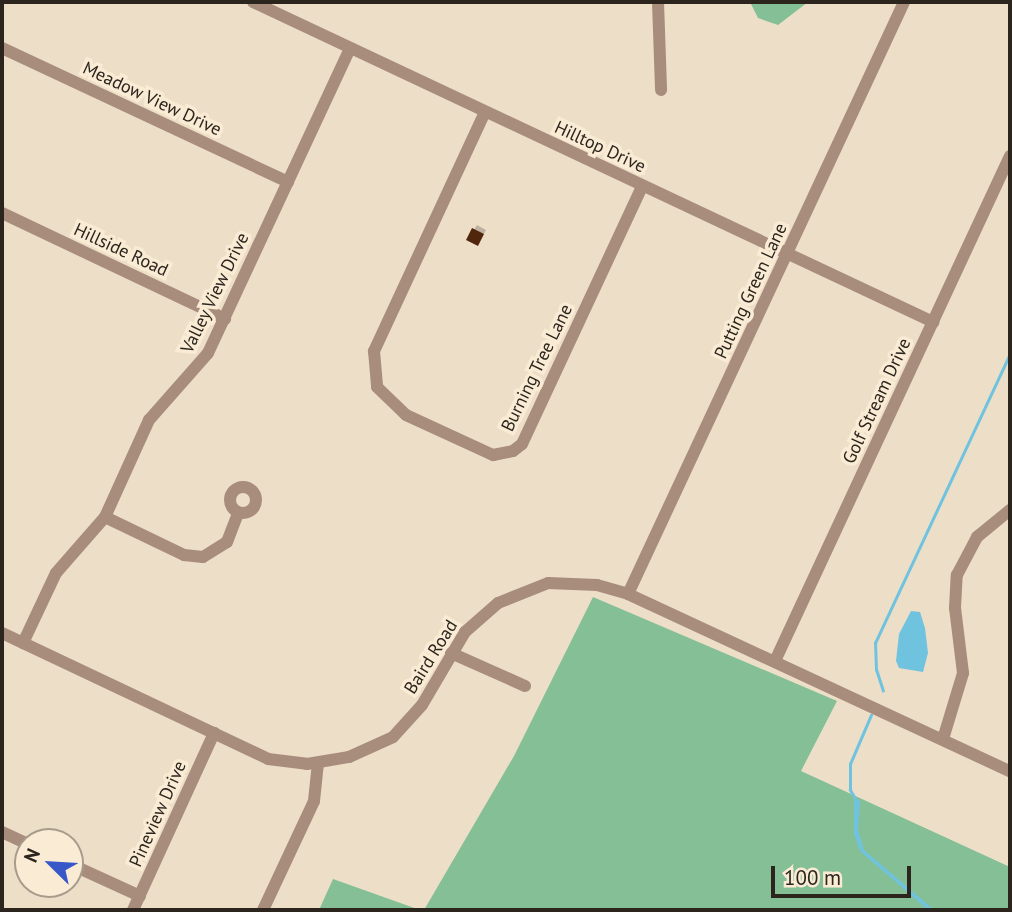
<!DOCTYPE html>
<html>
<head>
<meta charset="utf-8">
<style>
	body { margin:0 }
	#map { position:relative; width:1012px; height:912px; overflow:hidden; background:#eddec8; font-family:"PT Sans",sans-serif }
	div>[style] { position:absolute }
	.green>* { inset:0; background:#85bf95 }
	.water>* { inset:0; background:#70c3df }
	.shadow>* { inset:0; background:#0003 }
	.stream>* { height:2.5px; margin:-1.25px; padding:0 1.25px; transform-origin:1.25px; border-radius:1.25px; background:#70c3df }
	.building>* { inset:0; background:#50270c }
	.minor>* { height:12px; margin:-6px; padding:0 6px; transform-origin:6px; border-radius:6px; background:#a88d7d }
	.minor>.ring { margin:-6px; padding:0; box-sizing:content-box; background:none; border:12px solid #a88d7d; border-radius:50% }
	span { translate:-50% -50%; white-space:nowrap; text-align:center; line-height:1.15; -webkit-text-stroke:7px #faebd5; paint-order:stroke }
	.street-label { font-size:18px; color:#2b251d }
	.frame { position:absolute; inset:0; border:4px solid #2b251d; pointer-events:none }
	.north { position:absolute; left:14px; top:828px; width:70px; height:70px; box-sizing:border-box; background:#faebd5; border:2px solid #a79c8b; border-radius:50%; rotate:294deg; font-size:19px; font-weight:700; line-height:28px; text-align:center; color:#2b251d }
	.north::after { content:''; display:block; margin:auto; width:24px; height:32px; background:#3857c9; clip-path:polygon(50% 0,100% 100%,50% 72%,0 100%) }
	.scale { position:absolute; left:771px; top:866px; width:140px; height:32px; box-sizing:border-box; border:4px solid #2b251d; border-top:0; padding-left:9px; font-size:21px; line-height:24px; white-space:nowrap; color:#2b251d; -webkit-text-stroke:5px #faebd5; paint-order:stroke }
</style>
</head>
<body>
<div id="map">
	<div class="green">
		<i style="clip-path:polygon(750px 2px,808px 2px,778px 25px,758px 18px)"></i>
		<i style="clip-path:polygon(593px 597px,837px 701px,801px 771px,1010px 867px,1010px 910px,424px 910px,514px 756px)"></i>
		<i style="clip-path:polygon(333px 879px,420px 910px,319px 910px)"></i>
	</div>
	<div class="water">
		<i style="clip-path:polygon(911px 611px,920px 612px,925px 628px,928px 653px,923px 672px,899px 668px,896px 661px,899px 634px)"></i>
		<i style="clip-path:polygon(854px 798px,860px 801px,858px 830px,864px 850px,934px 910px,928px 910px,860px 851px,854px 834px)"></i>
	</div>
	<div class="shadow">
		<i style="clip-path:polygon(477px 225px,486px 230px,480px 241px,468px 239px)"></i>
	</div>
	<div class="stream">
		<i style="left:883px;top:691px;width:22px;rotate:-108deg"></i>
		<i style="left:876px;top:670px;width:27px;rotate:-92deg"></i>
		<i style="left:875px;top:643px;width:319px;rotate:-65deg"></i>
		<i style="left:858px;top:804px;width:16px;rotate:-120deg"></i>
		<i style="left:850px;top:790px;width:26px;rotate:-90deg"></i>
		<i style="left:850px;top:764px;width:53px;rotate:-66.8deg"></i>
	</div>
	<div class="building">
		<i style="clip-path:polygon(472px 228px,484px 234px,478px 246px,466px 240px)"></i>
	</div>
	<div class="minor">
		<i style="left:253px;top:2px;width:752px;rotate:25.2deg"></i>
		<i style="left:658px;top:2px;width:88px;rotate:88deg"></i>
		<i style="left:2px;top:48px;width:316px;rotate:25.1deg"></i>
		<i style="left:485px;top:112px;width:264px;rotate:114.9deg"></i>
		<i style="left:374px;top:351px;width:36px;rotate:85deg"></i>
		<i style="left:377px;top:387px;width:40px;rotate:44deg"></i>
		<i style="left:406px;top:415px;width:96px;rotate:24.7deg"></i>
		<i style="left:493px;top:455px;width:20px;rotate:-11deg"></i>
		<i style="left:513px;top:451px;width:11px;rotate:-38deg"></i>
		<i style="left:522px;top:444px;width:284px;rotate:-65deg"></i>
		<i style="left:2px;top:213px;width:247px;rotate:25.4deg"></i>
		<i class="ring" style="left:230px;top:487px;width:14px;height:14px"></i>
		<i style="left:105px;top:517px;width:88px;rotate:25.7deg"></i>
		<i style="left:184px;top:555px;width:19px;rotate:6deg"></i>
		<i style="left:203px;top:557px;width:28px;rotate:-32deg"></i>
		<i style="left:227px;top:542px;width:31px;rotate:-69deg"></i>
		<i style="left:628px;top:594px;width:653px;rotate:-65deg"></i>
		<i style="left:2px;top:633px;width:294px;rotate:25.3deg"></i>
		<i style="left:268px;top:759px;width:39px;rotate:7deg"></i>
		<i style="left:307px;top:764px;width:43px;rotate:-9.5deg"></i>
		<i style="left:349px;top:757px;width:48px;rotate:-24.4deg"></i>
		<i style="left:393px;top:737px;width:43px;rotate:-47.8deg"></i>
		<i style="left:422px;top:705px;width:85px;rotate:-59.5deg"></i>
		<i style="left:465px;top:632px;width:44px;rotate:-41.3deg"></i>
		<i style="left:498px;top:603px;width:54px;rotate:-21.8deg"></i>
		<i style="left:548px;top:583px;width:49px;rotate:2.3deg"></i>
		<i style="left:597px;top:585px;width:32px;rotate:16deg"></i>
		<i style="left:628px;top:594px;width:421px;rotate:24.9deg"></i>
		<i style="left:23px;top:643px;width:77px;rotate:-64.8deg"></i>
		<i style="left:56px;top:573px;width:74px;rotate:-48.8deg"></i>
		<i style="left:105px;top:517px;width:107px;rotate:-65.6deg"></i>
		<i style="left:149px;top:420px;width:89px;rotate:-48.6deg"></i>
		<i style="left:208px;top:353px;width:336px;rotate:-65deg"></i>
		<i style="left:451px;top:653px;width:81px;rotate:24deg"></i>
		<i style="left:775px;top:661px;width:557px;rotate:-65.05deg"></i>
		<i style="left:943px;top:739px;width:69px;rotate:-73.1deg"></i>
		<i style="left:963px;top:673px;width:65px;rotate:-97deg"></i>
		<i style="left:955px;top:608px;width:33px;rotate:-87deg"></i>
		<i style="left:957px;top:575px;width:43px;rotate:-62.2deg"></i>
		<i style="left:977px;top:537px;width:43px;rotate:-39.3deg"></i>
		<i style="left:2px;top:832px;width:29px;rotate:25deg"></i>
		<i style="left:70px;top:864px;width:77px;rotate:24.6deg"></i>
		<i style="left:133px;top:910px;width:195px;rotate:-65.4deg"></i>
		<i style="left:263px;top:910px;width:120px;rotate:-64.9deg"></i>
		<i style="left:314px;top:801px;width:38px;rotate:-84deg"></i>
	</div>
	<div class="street-label">
		<span style="left:152px;top:99px;rotate:25deg">Meadow View Drive</span>
		<span style="left:600px;top:147px;rotate:25deg">Hilltop Drive</span>
		<span style="left:121px;top:250px;rotate:25deg">Hillside Road</span>
		<span style="left:751px;top:291px;rotate:-65deg">Putting Green Lane</span>
		<span style="left:215px;top:293px;rotate:-64deg">Valley View Drive</span>
		<span style="left:537px;top:368px;rotate:-64deg">Burning Tree Lane</span>
		<span style="left:877px;top:401px;rotate:-65deg">Golf Stream Drive</span>
		<span style="left:431px;top:657px;rotate:-58deg">Baird Road</span>
		<span style="left:158px;top:814px;rotate:-66deg">Pineview Drive</span>
	</div>
	<div class="frame"></div>
	<div class="north">N</div>
	<div class="scale">100 m</div>
</div>
</body>
</html>
